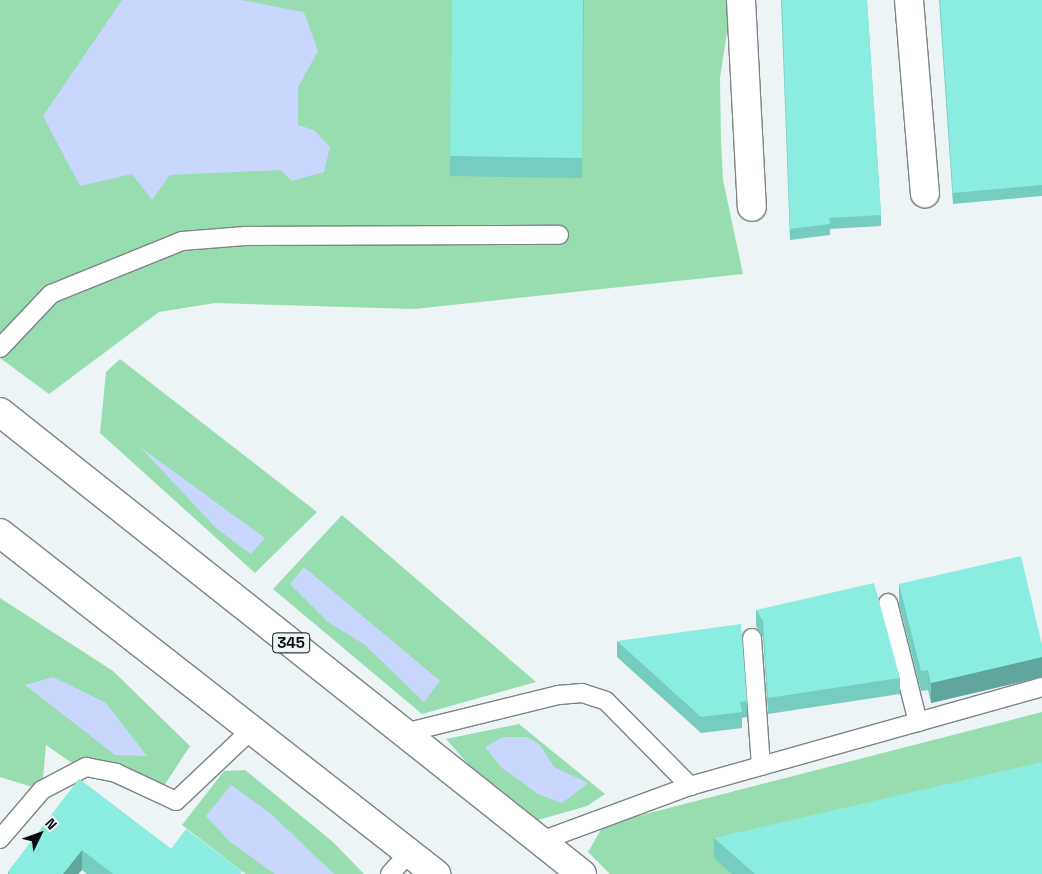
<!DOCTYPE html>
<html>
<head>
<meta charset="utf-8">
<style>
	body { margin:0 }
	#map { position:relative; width:1042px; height:874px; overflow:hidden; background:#ecf4f5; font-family:"Space Grotesk",sans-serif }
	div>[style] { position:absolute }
	.green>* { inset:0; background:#97ddb0 }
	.water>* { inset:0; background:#c9d7fe }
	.roads { filter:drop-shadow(1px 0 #7d8485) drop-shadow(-1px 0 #7d8485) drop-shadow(0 1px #7d8485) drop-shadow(0 -1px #7d8485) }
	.lane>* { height:18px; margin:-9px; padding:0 9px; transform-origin:9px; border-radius:9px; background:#fff }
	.street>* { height:28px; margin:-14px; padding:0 14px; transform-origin:14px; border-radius:14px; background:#fff }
	.primary>* { height:28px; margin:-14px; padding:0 14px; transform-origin:14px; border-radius:14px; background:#fff }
	.wall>* { inset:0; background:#77ccc0 }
	.shaded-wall>* { inset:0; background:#61a69c }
	.building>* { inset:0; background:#8aeddf }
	span { translate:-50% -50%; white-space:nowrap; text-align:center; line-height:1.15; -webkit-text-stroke:4px #ecf4f5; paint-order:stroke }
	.shield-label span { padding:1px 4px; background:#ecf4f5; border:1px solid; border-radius:4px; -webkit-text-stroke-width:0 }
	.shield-label { font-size:15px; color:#0a0d0d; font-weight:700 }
	.north { position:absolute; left:15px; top:809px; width:50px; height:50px; -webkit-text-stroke:4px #ecf4f5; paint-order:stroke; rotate:48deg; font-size:14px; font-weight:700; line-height:20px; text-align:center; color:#0a0d0d }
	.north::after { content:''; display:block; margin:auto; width:18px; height:22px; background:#0a0d0d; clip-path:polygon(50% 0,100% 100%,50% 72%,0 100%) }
</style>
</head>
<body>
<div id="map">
	<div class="green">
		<i style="clip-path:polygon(0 0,732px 0,720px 78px,721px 141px,723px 180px,743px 274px,414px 309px,215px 303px,159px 312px,49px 394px,0 358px)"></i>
		<i style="clip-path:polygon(120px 359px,317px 512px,255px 573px,100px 433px,106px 372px)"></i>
		<i style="clip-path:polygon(342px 515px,536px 682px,422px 714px,273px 589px)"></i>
		<i style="clip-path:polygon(0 598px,113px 671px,190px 746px,154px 801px,82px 770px,46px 745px,42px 790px,0 777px)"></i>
		<i style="clip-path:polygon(1042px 712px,1042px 874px,610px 874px,588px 852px,602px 828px,630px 818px)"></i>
		<i style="clip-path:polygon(519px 724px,605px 794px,587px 806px,538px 820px,469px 765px,446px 739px)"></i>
		<i style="clip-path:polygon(245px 770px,333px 842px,364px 874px,246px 874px,182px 825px,224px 771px)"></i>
	</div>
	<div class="water">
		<i style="clip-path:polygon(122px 0,241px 0,304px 12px,318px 51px,298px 87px,298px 125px,314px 130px,330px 147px,324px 172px,292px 181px,280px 170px,170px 175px,152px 200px,132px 174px,80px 186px,43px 116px)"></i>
		<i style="clip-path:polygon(140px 447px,265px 538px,251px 554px,217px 529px)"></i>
		<i style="clip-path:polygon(304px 567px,440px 681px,424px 702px,364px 644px,328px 622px,290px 584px)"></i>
		<i style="clip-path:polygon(53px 677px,106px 703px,147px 756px,115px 755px,25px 685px)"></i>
		<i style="clip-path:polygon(503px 737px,527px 737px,540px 745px,554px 767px,588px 783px,562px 803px,538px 794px,502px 768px,485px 747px)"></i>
		<i style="clip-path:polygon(231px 785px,270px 813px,334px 874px,275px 874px,229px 841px,206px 816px)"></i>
	</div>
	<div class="roads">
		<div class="lane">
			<i style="left:0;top:348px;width:74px;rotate:-46.6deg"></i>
			<i style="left:51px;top:294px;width:141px;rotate:-22deg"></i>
			<i style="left:182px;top:241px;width:63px;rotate:-4.5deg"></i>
			<i style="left:245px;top:236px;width:314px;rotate:-0.2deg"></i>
			<i style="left:888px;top:603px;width:123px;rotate:75.9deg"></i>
			<i style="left:752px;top:638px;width:128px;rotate:86deg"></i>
			<i style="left:404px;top:733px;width:160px;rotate:-13.8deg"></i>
			<i style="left:559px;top:695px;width:23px;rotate:-5deg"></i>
			<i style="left:582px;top:693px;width:25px;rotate:18deg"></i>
			<i style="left:606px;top:701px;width:120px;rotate:45.3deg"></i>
			<i style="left:0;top:839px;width:65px;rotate:-49.4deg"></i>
			<i style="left:42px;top:790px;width:50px;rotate:-27.6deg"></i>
			<i style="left:86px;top:767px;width:31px;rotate:11deg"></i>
			<i style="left:116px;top:773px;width:66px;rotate:25deg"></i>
			<i style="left:176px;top:801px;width:103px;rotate:-43.4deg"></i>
			<i style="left:541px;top:841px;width:159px;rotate:-20.3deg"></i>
			<i style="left:690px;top:786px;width:366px;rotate:-15.7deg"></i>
			<i style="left:390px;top:874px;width:28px;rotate:-48deg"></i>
		</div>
		<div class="street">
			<i style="left:741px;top:0;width:207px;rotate:87deg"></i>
			<i style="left:909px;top:0;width:194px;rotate:85.3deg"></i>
		</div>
		<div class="primary">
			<i style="left:0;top:412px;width:743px;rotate:38.44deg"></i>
			<i style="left:0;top:533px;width:554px;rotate:38.03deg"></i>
		</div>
	</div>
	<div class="wall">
		<i style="clip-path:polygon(452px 0,584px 0,582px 178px,450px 176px)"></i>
		<i style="clip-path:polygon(781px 0,867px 0,881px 215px,881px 226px,830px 229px,830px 235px,790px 240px)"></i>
		<i style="clip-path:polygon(939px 0,1042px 0,1042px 196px,953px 204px)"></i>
		<i style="clip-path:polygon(899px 584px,1042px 645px,1042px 677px,931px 703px,928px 690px,921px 691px,899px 604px)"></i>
		<i style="clip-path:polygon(756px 610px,900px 678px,900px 694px,768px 714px,763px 637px,756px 626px)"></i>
		<i style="clip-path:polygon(617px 641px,747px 701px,747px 717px,742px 718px,742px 728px,701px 733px,617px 657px)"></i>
		<i style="clip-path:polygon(79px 779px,171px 849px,242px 874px,87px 874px,82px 870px,78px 874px,8px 874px,8px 872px)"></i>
		<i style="clip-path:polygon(714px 838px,1042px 874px,732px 874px,714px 858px)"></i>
	</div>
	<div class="shaded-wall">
		<i style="clip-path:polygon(1042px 657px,1042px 677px,931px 703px,931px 683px)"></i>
		<i style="clip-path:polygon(82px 850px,82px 870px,78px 874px,63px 874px)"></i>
	</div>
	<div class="building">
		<i style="clip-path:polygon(452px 0,583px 0,582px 158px,450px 156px)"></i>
		<i style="clip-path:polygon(782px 0,867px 0,881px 215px,829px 218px,830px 224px,790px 229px)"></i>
		<i style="clip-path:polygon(940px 0,1042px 0,1042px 185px,953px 193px)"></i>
		<i style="clip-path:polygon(1021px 556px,1042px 645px,1042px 657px,931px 683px,928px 670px,921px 671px,899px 584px)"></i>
		<i style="clip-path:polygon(874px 583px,900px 678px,768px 698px,763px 621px,756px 610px)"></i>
		<i style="clip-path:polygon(741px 624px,747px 701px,740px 702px,742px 712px,701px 717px,617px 641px)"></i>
		<i style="clip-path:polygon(1042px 762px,1042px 874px,755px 874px,714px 838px)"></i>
		<i style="clip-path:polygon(79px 779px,171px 849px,186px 829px,242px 871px,240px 874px,113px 874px,82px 850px,63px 874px,10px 874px,8px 872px)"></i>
	</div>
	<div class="shield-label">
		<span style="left:291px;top:643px">345</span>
	</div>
	<div class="north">N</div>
</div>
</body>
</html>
